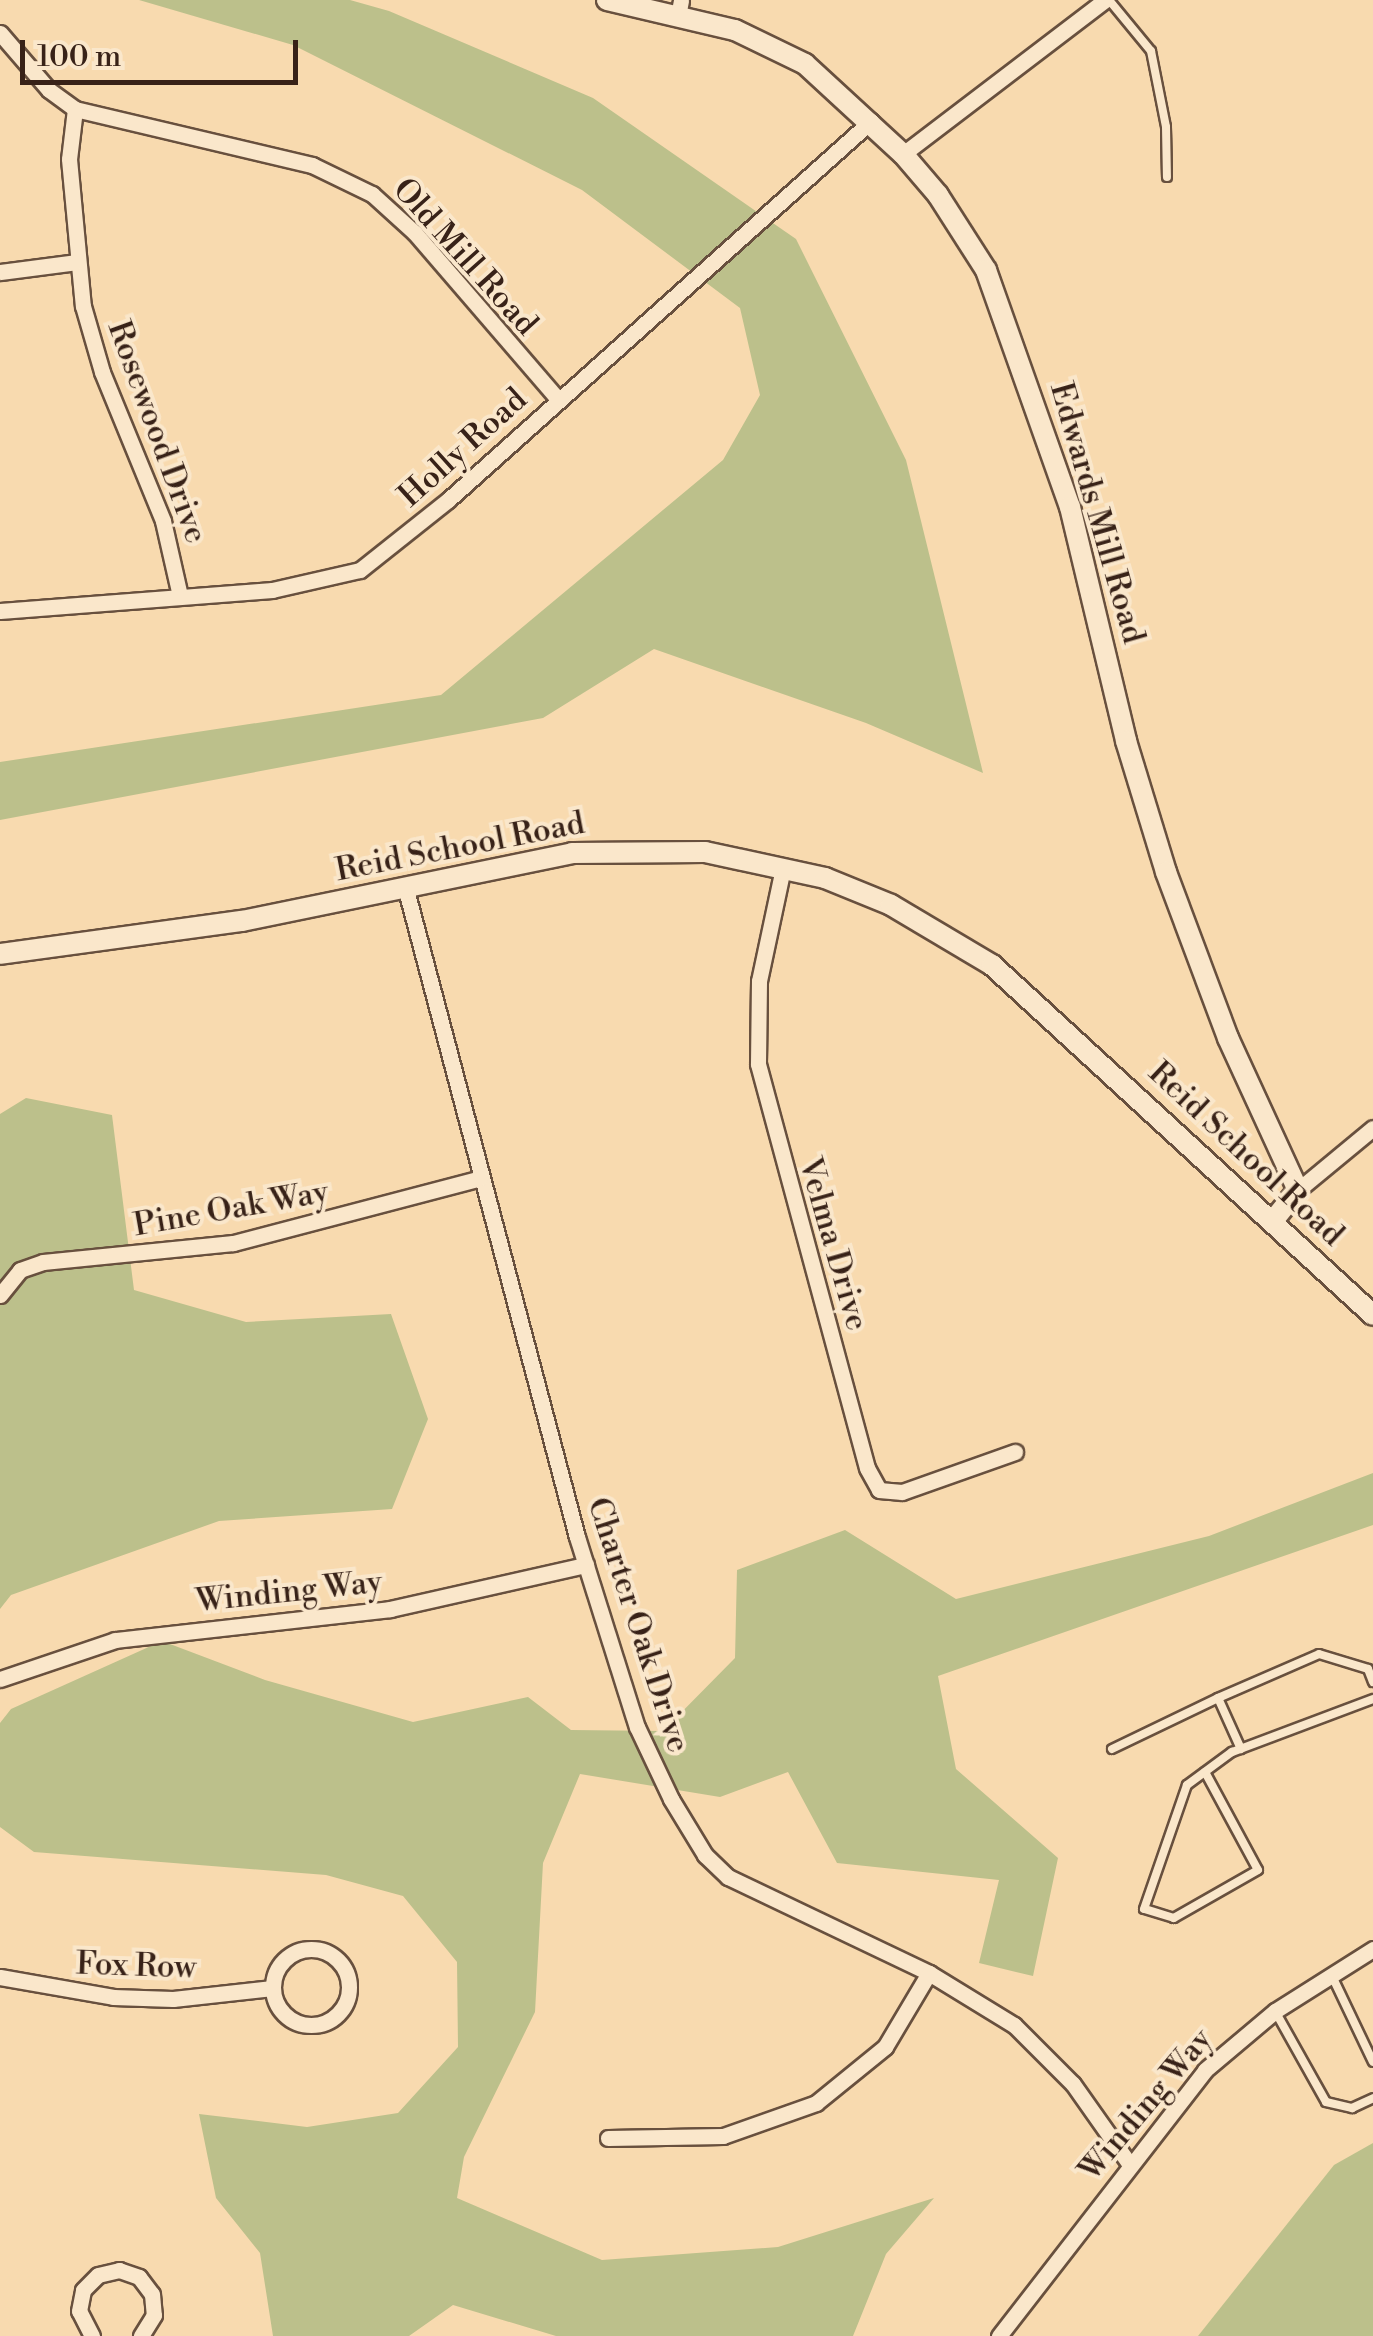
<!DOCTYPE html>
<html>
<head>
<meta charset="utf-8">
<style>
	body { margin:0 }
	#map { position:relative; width:1373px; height:2336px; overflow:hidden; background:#f8daaf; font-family:"Libre Bodoni",serif }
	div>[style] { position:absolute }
	.green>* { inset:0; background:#bcc08b }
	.roads { filter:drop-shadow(2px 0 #68503e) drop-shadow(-2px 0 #68503e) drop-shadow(0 2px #68503e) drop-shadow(0 -2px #68503e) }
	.lane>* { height:8px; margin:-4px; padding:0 4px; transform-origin:4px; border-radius:4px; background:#fae7cb }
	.street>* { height:15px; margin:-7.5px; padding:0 7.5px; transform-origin:7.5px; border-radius:7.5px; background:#fae7cb }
	.street>.ring { margin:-7.5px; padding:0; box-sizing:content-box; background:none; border:15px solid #fae7cb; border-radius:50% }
	.secondary>* { height:20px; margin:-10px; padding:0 10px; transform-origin:10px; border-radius:10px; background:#fae7cb }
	span { translate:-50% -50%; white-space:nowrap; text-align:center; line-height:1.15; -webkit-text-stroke:8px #fae7cb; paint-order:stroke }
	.street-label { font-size:32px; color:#382218 }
	.scale { position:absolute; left:20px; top:40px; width:278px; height:45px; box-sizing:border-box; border:5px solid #382218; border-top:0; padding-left:12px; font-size:30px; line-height:35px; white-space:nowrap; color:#382218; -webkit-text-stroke:8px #fae7cb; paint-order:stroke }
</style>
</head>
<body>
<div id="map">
	<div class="green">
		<i style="clip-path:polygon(139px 0,350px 0,389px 11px,593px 98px,796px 239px,906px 460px,983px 773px,866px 723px,654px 649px,543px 718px,0 820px,0 762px,441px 695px,723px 460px,760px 395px,740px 308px,582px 190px,293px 45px)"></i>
		<i style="clip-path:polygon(26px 1098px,112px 1115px,134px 1290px,246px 1322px,391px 1314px,428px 1419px,392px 1509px,219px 1521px,11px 1595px,0 1609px,0 1114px)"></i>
		<i style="clip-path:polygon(1373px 1473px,1373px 1525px,938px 1676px,956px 1769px,1058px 1858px,1033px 1976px,979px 1963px,999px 1880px,837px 1863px,788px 1772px,720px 1797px,580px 1774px,543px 1863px,535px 2012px,464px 2157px,457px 2198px,602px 2260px,778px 2247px,934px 2198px,886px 2254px,853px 2336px,556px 2336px,453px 2305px,409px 2336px,273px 2336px,260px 2253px,216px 2198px,199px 2114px,307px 2127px,398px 2113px,458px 2047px,457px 1962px,403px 1896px,326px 1875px,34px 1852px,0 1827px,0 1723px,11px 1709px,162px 1641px,265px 1680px,413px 1722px,528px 1697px,571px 1730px,663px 1731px,735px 1658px,737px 1570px,845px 1530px,956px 1599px,1209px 1536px)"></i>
		<i style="clip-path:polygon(1373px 2143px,1373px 2336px,1198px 2336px,1334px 2165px)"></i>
	</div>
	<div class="roads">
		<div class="lane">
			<i style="left:1109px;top:0;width:66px;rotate:50.5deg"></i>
			<i style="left:1151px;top:51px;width:77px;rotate:78.8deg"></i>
			<i style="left:1166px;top:127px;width:50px;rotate:88.9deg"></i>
			<i style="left:1112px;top:1749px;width:118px;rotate:-25.7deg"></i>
			<i style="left:1241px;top:1749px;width:56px;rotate:-114.3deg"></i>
			<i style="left:1218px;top:1698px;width:110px;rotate:-23.5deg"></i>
			<i style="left:1319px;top:1654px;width:51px;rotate:17deg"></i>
			<i style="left:1368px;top:1669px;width:14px;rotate:69deg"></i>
			<i style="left:1205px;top:1772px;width:111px;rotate:61.6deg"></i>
			<i style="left:1258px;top:1870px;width:97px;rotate:150.3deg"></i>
			<i style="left:1174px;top:1918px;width:31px;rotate:-163deg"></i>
			<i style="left:1144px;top:1909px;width:131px;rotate:-70.9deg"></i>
			<i style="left:1187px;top:1785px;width:56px;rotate:-36.3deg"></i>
			<i style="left:1232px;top:1752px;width:151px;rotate:-20.6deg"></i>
			<i style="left:1332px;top:1976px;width:95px;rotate:64.5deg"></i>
			<i style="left:1275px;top:2011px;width:104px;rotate:60.7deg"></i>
			<i style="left:1326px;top:2102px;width:27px;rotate:13deg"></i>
			<i style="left:1352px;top:2108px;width:23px;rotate:-25deg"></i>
		</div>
		<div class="street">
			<i style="left:678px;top:16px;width:16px;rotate:-79deg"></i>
			<i style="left:0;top:33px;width:75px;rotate:49.3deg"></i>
			<i style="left:49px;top:90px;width:32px;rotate:36deg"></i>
			<i style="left:75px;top:109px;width:244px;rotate:13.3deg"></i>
			<i style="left:312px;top:165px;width:67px;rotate:25.8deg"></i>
			<i style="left:372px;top:194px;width:58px;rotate:42.2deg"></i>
			<i style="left:415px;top:233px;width:219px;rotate:49.3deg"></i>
			<i style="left:75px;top:109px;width:50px;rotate:96.8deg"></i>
			<i style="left:69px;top:159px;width:148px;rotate:84.6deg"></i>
			<i style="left:83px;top:306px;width:69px;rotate:73.9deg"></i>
			<i style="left:102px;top:372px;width:161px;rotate:67.7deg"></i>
			<i style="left:163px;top:521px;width:77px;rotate:77.2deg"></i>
			<i style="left:903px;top:154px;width:254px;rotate:-37.3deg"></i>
			<i style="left:0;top:272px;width:78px;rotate:-7.4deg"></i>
			<i style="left:0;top:611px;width:273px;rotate:-4.4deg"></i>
			<i style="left:272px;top:590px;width:90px;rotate:-12.8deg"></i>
			<i style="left:360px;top:570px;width:112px;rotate:-38.5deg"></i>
			<i style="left:448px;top:500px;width:568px;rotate:-41.86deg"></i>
			<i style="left:783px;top:868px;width:116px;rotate:102deg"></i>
			<i style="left:759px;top:981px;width:83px;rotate:90.7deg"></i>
			<i style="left:758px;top:1064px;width:418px;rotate:74.9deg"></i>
			<i style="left:867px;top:1468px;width:25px;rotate:61deg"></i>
			<i style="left:879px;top:1490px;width:23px;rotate:5deg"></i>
			<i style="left:902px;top:1492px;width:120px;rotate:-19.5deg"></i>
			<i style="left:405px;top:886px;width:673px;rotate:75.2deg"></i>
			<i style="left:577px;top:1537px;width:199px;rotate:72.5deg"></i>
			<i style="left:637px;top:1727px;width:80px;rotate:64.7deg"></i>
			<i style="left:671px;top:1799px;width:66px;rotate:58.7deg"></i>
			<i style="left:705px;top:1855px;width:32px;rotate:44deg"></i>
			<i style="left:728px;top:1877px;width:223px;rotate:25.5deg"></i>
			<i style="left:929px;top:1973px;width:100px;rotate:31.5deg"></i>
			<i style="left:1014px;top:2025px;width:83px;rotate:45deg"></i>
			<i style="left:1073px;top:2084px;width:95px;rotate:54.8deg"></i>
			<i style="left:1298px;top:1190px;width:97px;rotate:-39.6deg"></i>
			<i style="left:0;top:1295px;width:32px;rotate:-51deg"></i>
			<i style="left:20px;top:1270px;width:24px;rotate:-19deg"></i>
			<i style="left:43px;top:1262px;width:191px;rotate:-5.7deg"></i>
			<i style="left:233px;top:1243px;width:255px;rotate:-14.7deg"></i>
			<i style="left:0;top:1679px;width:121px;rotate:-18.7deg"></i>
			<i style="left:115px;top:1640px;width:277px;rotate:-6.4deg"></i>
			<i style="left:390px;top:1609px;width:201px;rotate:-12.7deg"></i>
			<i class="ring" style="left:273px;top:1949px;width:61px;height:61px"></i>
			<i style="left:0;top:1977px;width:115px;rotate:10deg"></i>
			<i style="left:113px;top:1997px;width:60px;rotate:1.9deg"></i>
			<i style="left:173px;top:1999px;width:100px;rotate:-6.3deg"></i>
			<i style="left:608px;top:2138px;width:115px;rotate:-1deg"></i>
			<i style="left:723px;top:2136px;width:99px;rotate:-19.5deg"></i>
			<i style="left:816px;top:2103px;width:89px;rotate:-39.1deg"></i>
			<i style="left:885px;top:2047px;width:86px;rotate:-59.3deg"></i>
			<i style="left:92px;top:2336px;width:28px;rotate:-117deg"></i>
			<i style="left:79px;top:2311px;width:21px;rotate:-79deg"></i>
			<i style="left:83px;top:2290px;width:21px;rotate:-45deg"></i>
			<i style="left:98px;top:2275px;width:22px;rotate:-13deg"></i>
			<i style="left:119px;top:2270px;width:21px;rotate:19deg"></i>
			<i style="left:139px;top:2277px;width:21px;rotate:53deg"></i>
			<i style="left:152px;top:2294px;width:21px;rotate:85deg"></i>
			<i style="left:154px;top:2315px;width:25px;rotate:122deg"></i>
			<i style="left:999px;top:2336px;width:336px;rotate:-52.2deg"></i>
			<i style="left:1205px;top:2070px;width:92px;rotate:-40.1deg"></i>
			<i style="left:1275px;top:2011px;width:116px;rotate:-32.3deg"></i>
		</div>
		<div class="secondary">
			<i style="left:607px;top:0;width:131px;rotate:13.2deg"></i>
			<i style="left:735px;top:30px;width:78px;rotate:25.9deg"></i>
			<i style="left:805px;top:64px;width:133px;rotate:42.6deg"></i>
			<i style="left:903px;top:154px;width:54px;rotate:49.5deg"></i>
			<i style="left:938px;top:195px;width:89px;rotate:57.4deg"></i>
			<i style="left:986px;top:270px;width:251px;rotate:70.5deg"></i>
			<i style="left:1070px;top:507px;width:241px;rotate:76.5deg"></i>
			<i style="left:1126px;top:741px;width:137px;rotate:73deg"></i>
			<i style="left:1166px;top:872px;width:177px;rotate:69.5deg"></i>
			<i style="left:1228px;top:1038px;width:167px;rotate:65.3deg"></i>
			<i style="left:1298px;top:1190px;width:41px;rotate:129.1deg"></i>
			<i style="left:0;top:954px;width:244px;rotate:-7.8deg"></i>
			<i style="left:242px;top:921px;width:337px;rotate:-11.6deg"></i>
			<i style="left:572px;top:853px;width:133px;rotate:-0.4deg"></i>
			<i style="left:705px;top:852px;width:123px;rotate:12.2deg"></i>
			<i style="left:825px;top:878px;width:71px;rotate:22.2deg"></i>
			<i style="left:891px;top:905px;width:117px;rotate:30.7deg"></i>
			<i style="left:992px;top:965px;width:517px;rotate:42.57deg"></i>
		</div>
	</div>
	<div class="street-label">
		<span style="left:465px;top:257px;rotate:48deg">Old Mill Road</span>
		<span style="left:157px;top:432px;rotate:70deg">Rosewood Drive</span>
		<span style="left:463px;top:448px;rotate:-42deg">Holly Road</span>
		<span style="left:1097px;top:513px;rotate:74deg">Edwards Mill Road</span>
		<span style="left:460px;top:847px;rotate:-11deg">Reid School Road</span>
		<span style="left:1246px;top:1154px;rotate:43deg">Reid School Road</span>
		<span style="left:231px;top:1209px;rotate:-10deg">Pine Oak Way</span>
		<span style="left:833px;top:1244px;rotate:74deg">Velma Drive</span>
		<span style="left:289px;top:1592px;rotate:-6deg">Winding Way</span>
		<span style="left:638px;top:1625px;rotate:72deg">Charter Oak Drive</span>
		<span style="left:136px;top:1966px;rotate:2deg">Fox Row</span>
		<span style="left:1146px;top:2105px;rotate:-50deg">Winding Way</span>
	</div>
	<div class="scale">100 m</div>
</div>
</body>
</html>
